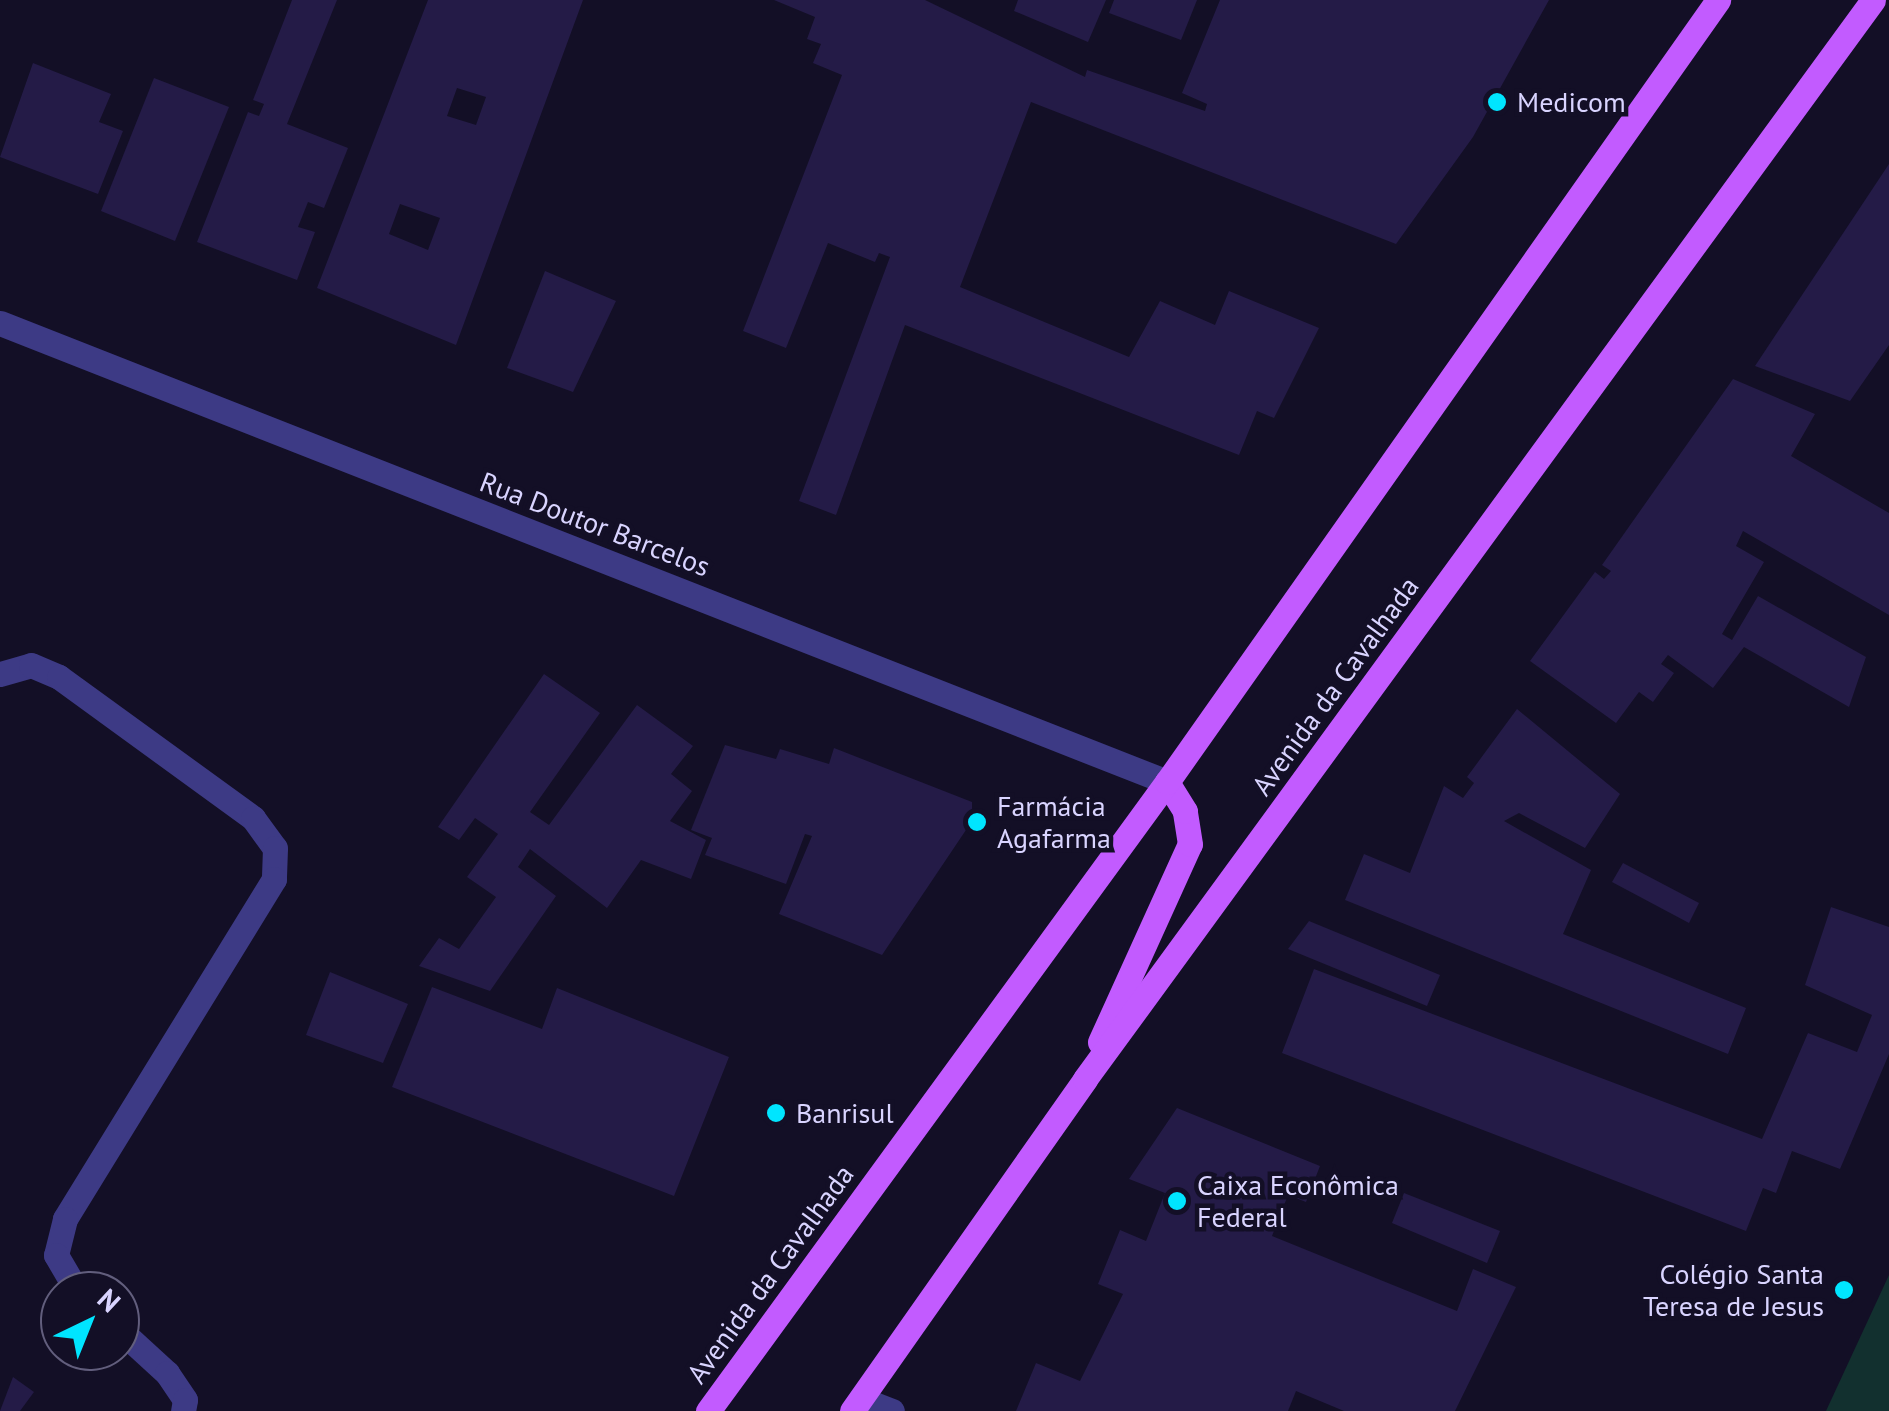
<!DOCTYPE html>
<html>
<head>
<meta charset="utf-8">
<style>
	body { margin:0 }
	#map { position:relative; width:1889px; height:1411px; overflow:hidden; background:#130f26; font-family:"PT Sans",sans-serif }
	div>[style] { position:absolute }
	.green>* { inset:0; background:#12302f }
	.building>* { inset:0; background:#241b47 }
	.service>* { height:25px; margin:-12.5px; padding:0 12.5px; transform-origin:12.5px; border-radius:12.5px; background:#3d3a85 }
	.tertiary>* { height:25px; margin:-12.5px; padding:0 12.5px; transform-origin:12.5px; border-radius:12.5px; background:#3d3a85 }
	.primary>* { height:25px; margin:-12.5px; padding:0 12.5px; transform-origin:12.5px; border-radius:12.5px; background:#c25bff }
	.dots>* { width:28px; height:28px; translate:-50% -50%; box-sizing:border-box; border:5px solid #130f26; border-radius:50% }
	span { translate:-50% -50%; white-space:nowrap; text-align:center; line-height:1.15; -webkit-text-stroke:9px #130f26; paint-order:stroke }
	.poi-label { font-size:28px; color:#d9d4ff }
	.left { translate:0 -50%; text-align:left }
	.right { translate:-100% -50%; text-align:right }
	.street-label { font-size:28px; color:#d9d4ff }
	.north { position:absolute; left:40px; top:1271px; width:100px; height:100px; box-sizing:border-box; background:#130f26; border:2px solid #625e7d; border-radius:50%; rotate:43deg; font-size:28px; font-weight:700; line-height:40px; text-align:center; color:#d9d4ff }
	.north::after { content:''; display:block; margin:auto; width:35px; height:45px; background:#00e5ff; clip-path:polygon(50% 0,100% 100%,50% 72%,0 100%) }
</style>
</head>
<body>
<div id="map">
	<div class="green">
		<i style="clip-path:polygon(1889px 1275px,1889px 1411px,1826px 1411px)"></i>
	</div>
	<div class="building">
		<i style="clip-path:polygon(292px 0,337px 0,287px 124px,348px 148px,324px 208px,308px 202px,298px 227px,315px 232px,297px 280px,197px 242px,248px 112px,259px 116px,264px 104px,253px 100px)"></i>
		<i style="clip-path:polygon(evenodd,428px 0,583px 0,456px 345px,317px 288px,428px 0,457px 88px,486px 97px,476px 125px,447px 116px,457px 88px,428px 0,400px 204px,440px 218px,428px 250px,389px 234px,400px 204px)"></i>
		<i style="clip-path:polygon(774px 0,925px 0,1085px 77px,1087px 70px,1205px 111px,1207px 104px,1182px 93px,1220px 0,1549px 0,1473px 137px,1396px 244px,1031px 102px,960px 287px,1129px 357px,1160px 301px,1215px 325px,1229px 291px,1319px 328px,1274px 418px,1257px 411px,1239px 455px,905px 325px,836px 515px,799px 501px,890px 257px,879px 253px,875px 262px,828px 243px,786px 348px,743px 331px,842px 75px,813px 63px,821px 44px,807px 39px,815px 17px)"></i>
		<i style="clip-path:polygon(1018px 0,1106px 0,1088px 42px,1014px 11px)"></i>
		<i style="clip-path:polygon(1114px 0,1197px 0,1181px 40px,1109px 13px)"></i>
		<i style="clip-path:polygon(33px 63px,111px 94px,99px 122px,123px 131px,98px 194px,0 157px)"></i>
		<i style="clip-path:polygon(154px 78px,229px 107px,175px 241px,101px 211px)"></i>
		<i style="clip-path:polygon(1889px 164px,1889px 345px,1850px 401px,1755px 366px)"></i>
		<i style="clip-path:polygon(545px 271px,616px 301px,573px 392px,507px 368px)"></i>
		<i style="clip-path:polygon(1733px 379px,1815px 414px,1791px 456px,1889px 513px,1889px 615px,1743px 531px,1736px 546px,1764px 562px,1722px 634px,1732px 640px,1758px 596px,1866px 657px,1849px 707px,1744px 647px,1713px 688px,1668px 655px,1661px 664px,1674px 673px,1653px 702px,1639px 692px,1616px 723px,1530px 661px,1595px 572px,1604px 579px,1611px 571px,1602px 565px)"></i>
		<i style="clip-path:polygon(544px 674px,600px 713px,530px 812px,549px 825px,637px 705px,693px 746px,671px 774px,692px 791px,670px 821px,706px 840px,691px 879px,641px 860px,607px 908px,530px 849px,518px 867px,556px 896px,490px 991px,419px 966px,439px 938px,459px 949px,496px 897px,467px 877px,498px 834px,475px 818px,459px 840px,438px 827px)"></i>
		<i style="clip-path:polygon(1517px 709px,1620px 794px,1585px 848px,1519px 813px,1504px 821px,1591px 870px,1563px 934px,1746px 1008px,1728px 1054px,1345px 900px,1364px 854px,1410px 873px,1444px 786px,1463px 798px,1474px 783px,1467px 777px)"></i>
		<i style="clip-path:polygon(725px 745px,776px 759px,780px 749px,829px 764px,834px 748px,972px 802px,972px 821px,882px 955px,779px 914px,812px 836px,805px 834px,786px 884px,705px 855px,712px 838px,691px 830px)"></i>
		<i style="clip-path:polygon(1623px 863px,1699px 903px,1689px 923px,1612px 882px)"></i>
		<i style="clip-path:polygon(1831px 907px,1889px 927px,1889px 1054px,1840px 1169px,1792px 1151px,1776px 1193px,1763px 1188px,1746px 1231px,1282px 1053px,1314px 969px,1762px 1139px,1808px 1033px,1857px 1052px,1872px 1015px,1805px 985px)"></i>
		<i style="clip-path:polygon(1309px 921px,1440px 975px,1427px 1006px,1288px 949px)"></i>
		<i style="clip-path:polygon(330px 972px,408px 1004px,383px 1063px,306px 1035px)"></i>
		<i style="clip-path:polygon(432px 987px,542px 1029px,557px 988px,729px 1057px,674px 1196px,392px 1087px)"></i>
		<i style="clip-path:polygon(1177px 1108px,1320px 1166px,1306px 1202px,1288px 1195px,1272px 1236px,1457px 1311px,1473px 1269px,1516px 1287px,1455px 1411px,1344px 1411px,1296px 1391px,1288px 1411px,1016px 1411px,1036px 1363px,1080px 1381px,1123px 1294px,1098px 1284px,1120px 1230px,1146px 1241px,1165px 1193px,1129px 1179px)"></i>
		<i style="clip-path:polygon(1404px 1193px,1500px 1231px,1487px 1263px,1392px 1223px)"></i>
		<i style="clip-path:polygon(13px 1377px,34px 1392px,20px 1411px,0 1411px)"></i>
	</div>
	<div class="service">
		<i style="left:0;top:674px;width:32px;rotate:-16deg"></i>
		<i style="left:31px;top:665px;width:30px;rotate:23deg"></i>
		<i style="left:59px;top:677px;width:240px;rotate:36deg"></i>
		<i style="left:253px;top:818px;width:37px;rotate:54deg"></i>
		<i style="left:275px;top:848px;width:31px;rotate:92deg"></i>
		<i style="left:274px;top:879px;width:399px;rotate:121.6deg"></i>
		<i style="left:65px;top:1219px;width:37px;rotate:104deg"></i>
		<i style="left:56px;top:1255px;width:42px;rotate:59.7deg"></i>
		<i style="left:120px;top:1330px;width:64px;rotate:42.5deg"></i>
		<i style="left:167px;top:1373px;width:32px;rotate:56deg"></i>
		<i style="left:185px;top:1400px;width:11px;rotate:100deg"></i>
		<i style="left:861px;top:1399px;width:33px;rotate:21deg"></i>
	</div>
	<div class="tertiary">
		<i style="left:0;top:323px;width:1254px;rotate:21.47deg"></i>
	</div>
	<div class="primary">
		<i style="left:1100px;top:1042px;width:217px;rotate:-65.6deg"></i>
		<i style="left:1190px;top:844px;width:33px;rotate:-99deg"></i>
		<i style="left:1185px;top:811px;width:34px;rotate:-122deg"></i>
		<i style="left:708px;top:1411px;width:779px;rotate:-53.88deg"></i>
		<i style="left:1167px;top:782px;width:957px;rotate:-54.83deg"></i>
		<i style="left:852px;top:1411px;width:406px;rotate:-54.9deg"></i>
		<i style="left:1085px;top:1079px;width:1336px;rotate:-53.86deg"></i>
	</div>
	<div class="dots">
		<i style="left:1497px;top:102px;background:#00e5ff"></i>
		<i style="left:977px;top:822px;background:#00e5ff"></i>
		<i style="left:776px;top:1113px;background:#00e5ff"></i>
		<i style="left:1177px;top:1201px;background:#00e5ff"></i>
		<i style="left:1844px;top:1290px;background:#00e5ff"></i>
	</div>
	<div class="poi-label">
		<span class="left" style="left:1517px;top:102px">Medicom</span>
		<span class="left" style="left:997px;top:822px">Farmácia<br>Agafarma</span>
		<span class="left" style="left:796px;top:1113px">Banrisul</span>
		<span class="left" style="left:1197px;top:1201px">Caixa Econômica<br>Federal</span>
		<span class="right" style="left:1824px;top:1290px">Colégio Santa<br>Teresa de Jesus</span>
	</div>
	<div class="street-label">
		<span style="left:595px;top:524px;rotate:21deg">Rua Doutor Barcelos</span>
		<span style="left:1335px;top:686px;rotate:-54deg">Avenida da Cavalhada</span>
		<span style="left:770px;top:1274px;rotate:-54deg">Avenida da Cavalhada</span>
	</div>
	<div class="north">N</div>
</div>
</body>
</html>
